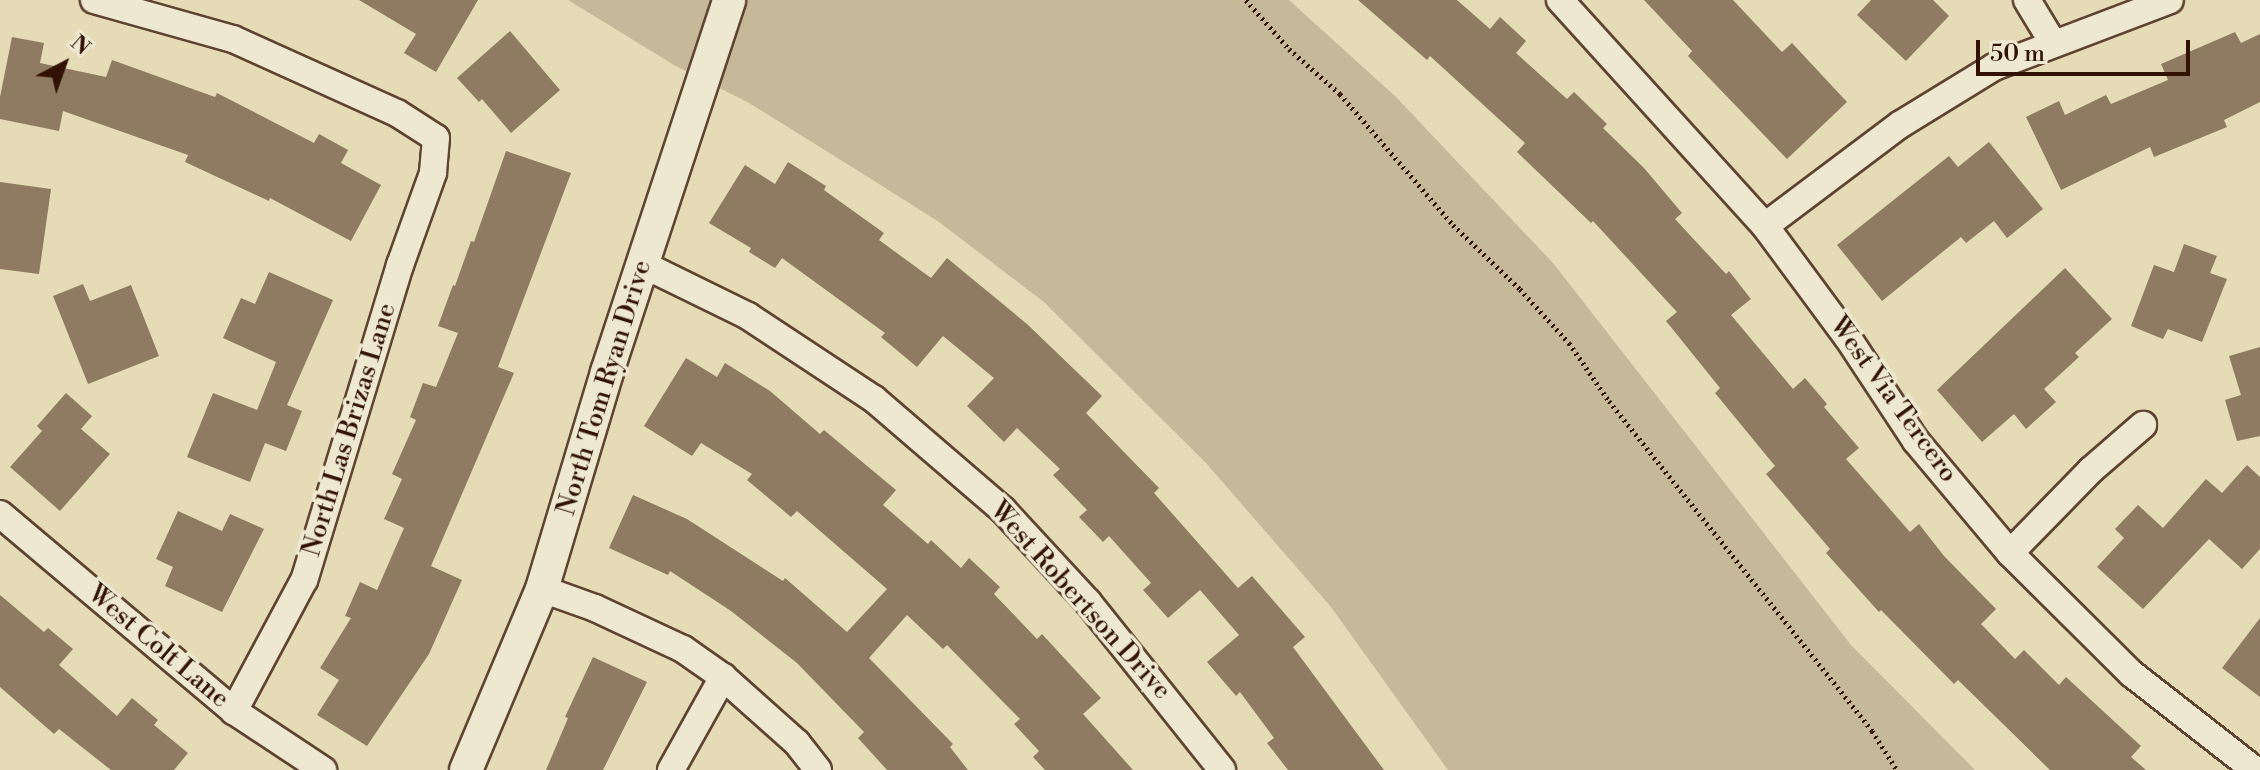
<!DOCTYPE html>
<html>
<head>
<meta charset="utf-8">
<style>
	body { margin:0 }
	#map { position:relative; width:2260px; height:770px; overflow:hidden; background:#e5dbb7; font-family:"Libre Bodoni",serif }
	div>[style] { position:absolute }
	.green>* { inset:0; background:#c6b999 }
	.building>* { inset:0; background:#8f7b61 }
	.path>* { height:5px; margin-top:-2.5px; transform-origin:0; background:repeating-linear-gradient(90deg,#311204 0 2px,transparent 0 6px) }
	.roads { filter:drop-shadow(2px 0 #5e4431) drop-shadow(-2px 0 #5e4431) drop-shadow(0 2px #5e4431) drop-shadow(0 -2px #5e4431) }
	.minor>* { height:26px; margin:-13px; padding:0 13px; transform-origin:13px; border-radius:13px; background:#eee8d0 }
	.tertiary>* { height:32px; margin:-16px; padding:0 16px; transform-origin:16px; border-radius:16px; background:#eee8d0 }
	span { translate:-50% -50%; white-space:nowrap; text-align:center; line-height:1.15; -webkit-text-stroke:7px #eee8d0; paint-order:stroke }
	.street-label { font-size:26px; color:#311204 }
	.north { position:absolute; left:24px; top:24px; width:80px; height:80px; -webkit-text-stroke:6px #eee8d0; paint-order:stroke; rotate:41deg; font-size:22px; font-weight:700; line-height:32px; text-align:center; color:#311204 }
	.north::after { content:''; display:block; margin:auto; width:28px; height:36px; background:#311204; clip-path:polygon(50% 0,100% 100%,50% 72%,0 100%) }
	.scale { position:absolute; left:1976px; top:40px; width:214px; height:36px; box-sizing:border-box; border:4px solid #311204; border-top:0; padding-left:10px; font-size:24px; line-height:28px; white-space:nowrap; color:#311204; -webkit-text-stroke:6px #eee8d0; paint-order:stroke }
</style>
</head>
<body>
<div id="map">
	<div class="green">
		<i style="clip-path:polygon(568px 0,1289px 0,1396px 97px,1553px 263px,1851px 645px,1975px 770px,1448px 770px,1331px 607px,1206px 463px,1044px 302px,939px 222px,852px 167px,749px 103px,674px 65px)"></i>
	</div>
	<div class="building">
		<i style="clip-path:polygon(359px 0,478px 0,436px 72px,404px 53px,416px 34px)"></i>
		<i style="clip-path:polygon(1358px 0,1457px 0,1490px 29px,1500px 17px,1526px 41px,1516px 53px,1567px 99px,1574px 92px,1607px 124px,1603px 128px,1644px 168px,1682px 213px,1675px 219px,1726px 274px,1729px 271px,1751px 299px,1731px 315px,1793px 389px,1805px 378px,1827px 404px,1824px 407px,1859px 448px,1846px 459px,1910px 532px,1919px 524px,1944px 556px,1996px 609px,1981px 624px,2015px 659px,2024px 650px,2059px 685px,2066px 677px,2141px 746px,2131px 757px,2146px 770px,2050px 770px,1958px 680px,1954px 684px,1881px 610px,1879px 612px,1826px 553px,1830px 549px,1766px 474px,1775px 466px,1715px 393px,1720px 388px,1666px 321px,1677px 312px,1593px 221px,1591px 223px,1517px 152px,1525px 143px,1430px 56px,1427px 60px)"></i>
		<i style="clip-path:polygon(1644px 0,1733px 0,1782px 52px,1792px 43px,1847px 102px,1787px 159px,1688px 56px,1692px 51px)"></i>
		<i style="clip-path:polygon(1871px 0,1933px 0,1949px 16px,1906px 61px,1857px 15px)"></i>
		<i style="clip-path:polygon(510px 31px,560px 90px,511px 133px,482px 99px,479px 102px,457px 78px)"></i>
		<i style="clip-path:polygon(2235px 32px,2241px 43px,2260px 34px,2260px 102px,2224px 120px,2227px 127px,2154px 157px,2150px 147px,2061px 190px,2026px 117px,2059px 101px,2065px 115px,2106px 95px,2111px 104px,2168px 80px,2161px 64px)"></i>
		<i style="clip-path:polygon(12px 37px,44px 43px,40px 63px,106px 77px,112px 60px,215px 97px,217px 93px,314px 143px,319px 134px,348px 150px,341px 163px,381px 185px,351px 241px,270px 198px,269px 201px,185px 162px,188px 155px,63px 111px,59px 131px,0 119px,0 97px)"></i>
		<i style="clip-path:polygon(1989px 142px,2043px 209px,2007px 238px,1994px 221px,1966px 243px,1961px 237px,1882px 301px,1837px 245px,1949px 156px,1958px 167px)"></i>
		<i style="clip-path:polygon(506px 151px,571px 173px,498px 367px,514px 373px,431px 566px,462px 580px,429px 654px,367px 746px,317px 715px,339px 680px,320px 668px,351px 618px,345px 616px,360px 582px,377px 590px,404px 528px,384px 519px,402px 479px,392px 474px,416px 420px,410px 417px,423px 383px,436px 387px,458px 333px,438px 326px,453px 285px,455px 286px,471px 241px,474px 242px)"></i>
		<i style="clip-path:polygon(788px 162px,826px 186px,824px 190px,884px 233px,879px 240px,931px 278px,947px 258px,1027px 324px,1102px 396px,1086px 413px,1159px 488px,1154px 493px,1238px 588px,1252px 576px,1305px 637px,1293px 647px,1384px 770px,1288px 770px,1267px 743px,1274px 738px,1240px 692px,1236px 696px,1207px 662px,1239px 635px,1200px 590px,1168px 618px,1143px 590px,1151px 583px,1109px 536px,1103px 542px,1079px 517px,1087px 510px,1053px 475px,1060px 469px,1017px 428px,1004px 442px,967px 406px,994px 378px,943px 336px,917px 367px,881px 337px,885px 333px,782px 258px,775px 268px,749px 252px,751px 248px,709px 223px,745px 165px,775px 184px)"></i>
		<i style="clip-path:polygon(0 182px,51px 189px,39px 274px,0 269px)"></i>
		<i style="clip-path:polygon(2184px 244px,2217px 256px,2210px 273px,2227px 279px,2202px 342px,2168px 329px,2163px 339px,2131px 326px,2154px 265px,2174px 272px)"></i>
		<i style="clip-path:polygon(2065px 268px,2112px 319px,2075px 353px,2079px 357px,2044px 389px,2056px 402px,2026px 429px,2014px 414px,1982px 442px,1937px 390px)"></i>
		<i style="clip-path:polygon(269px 272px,333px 300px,287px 405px,302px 411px,286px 451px,265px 443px,250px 482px,187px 457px,213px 393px,257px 410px,276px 362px,223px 338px,241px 298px,255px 304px)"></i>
		<i style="clip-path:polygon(83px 284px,90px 301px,131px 285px,159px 356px,88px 384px,53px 296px)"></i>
		<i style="clip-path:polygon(2260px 347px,2260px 436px,2237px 441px,2225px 400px,2241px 395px,2229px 356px)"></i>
		<i style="clip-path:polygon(686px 358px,717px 377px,725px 363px,770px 391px,820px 434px,824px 430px,896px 490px,883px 505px,928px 544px,931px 540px,961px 568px,969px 558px,1000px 587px,994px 594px,1037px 639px,1042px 634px,1101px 698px,1083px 714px,1133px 770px,1045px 770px,1033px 757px,1039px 751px,1014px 724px,1020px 719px,947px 645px,943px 649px,907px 615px,869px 658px,953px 744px,950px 747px,968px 770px,887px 770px,858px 738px,864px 732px,797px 663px,731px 611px,670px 571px,668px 575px,609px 548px,633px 495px,687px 519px,783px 581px,785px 578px,847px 632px,887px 589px,797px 511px,791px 517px,747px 480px,752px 474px,701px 443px,692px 456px,644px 426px)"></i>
		<i style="clip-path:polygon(66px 393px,92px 416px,81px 429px,110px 454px,60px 511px,10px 467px,42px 431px,37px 426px)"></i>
		<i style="clip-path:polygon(2247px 465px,2260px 477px,2260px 549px,2242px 569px,2209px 539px,2143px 609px,2097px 567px,2124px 538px,2115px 529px,2138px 505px,2163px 528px,2206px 479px,2222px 493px)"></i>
		<i style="clip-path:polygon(178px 511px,222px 531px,230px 514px,264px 529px,222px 612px,165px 586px,173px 567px,156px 559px)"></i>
		<i style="clip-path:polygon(0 595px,44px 632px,48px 628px,73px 649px,59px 665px,117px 716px,132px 698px,158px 720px,154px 725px,188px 753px,174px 770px,111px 770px,59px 729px,54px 734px,0 687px)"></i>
		<i style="clip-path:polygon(2260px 618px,2260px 697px,2222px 668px)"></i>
		<i style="clip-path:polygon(593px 657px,647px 682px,603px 770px,546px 770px,568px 718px,565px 717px)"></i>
	</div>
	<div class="path">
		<i style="left:1246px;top:0;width:65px;rotate:48.7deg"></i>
		<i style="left:1289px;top:49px;width:68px;rotate:41.4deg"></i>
		<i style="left:1340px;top:94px;width:173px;rotate:49.2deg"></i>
		<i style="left:1453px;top:225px;width:93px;rotate:43.7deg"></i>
		<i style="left:1520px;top:289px;width:73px;rotate:47.8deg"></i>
		<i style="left:1569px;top:343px;width:70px;rotate:55.4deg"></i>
		<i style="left:1609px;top:401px;width:422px;rotate:51.4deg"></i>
		<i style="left:1872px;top:731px;width:46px;rotate:57.3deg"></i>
	</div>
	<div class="roads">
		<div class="minor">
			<i style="left:94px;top:0;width:144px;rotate:15.7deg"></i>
			<i style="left:233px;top:39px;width:180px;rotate:24.3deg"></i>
			<i style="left:397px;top:113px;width:46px;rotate:32.7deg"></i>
			<i style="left:436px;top:138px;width:35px;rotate:95deg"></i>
			<i style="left:433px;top:173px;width:98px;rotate:109.7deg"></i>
			<i style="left:400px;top:265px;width:329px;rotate:106.9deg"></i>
			<i style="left:304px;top:580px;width:149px;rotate:118.1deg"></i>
			<i style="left:1560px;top:0;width:305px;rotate:47.8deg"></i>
			<i style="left:1765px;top:226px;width:139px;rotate:53.5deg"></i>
			<i style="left:1848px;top:338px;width:123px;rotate:56.6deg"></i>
			<i style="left:1916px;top:441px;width:146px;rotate:50deg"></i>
			<i style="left:2010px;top:553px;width:172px;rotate:44.8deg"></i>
			<i style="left:2132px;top:674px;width:156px;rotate:38deg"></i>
			<i style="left:2027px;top:0;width:50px;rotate:58.8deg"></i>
			<i style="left:1765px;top:226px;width:170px;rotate:-36.9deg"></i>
			<i style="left:1901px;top:124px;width:109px;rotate:-31.5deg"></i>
			<i style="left:1994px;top:67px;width:188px;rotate:-20.8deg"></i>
			<i style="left:642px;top:264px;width:118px;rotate:26.1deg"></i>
			<i style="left:748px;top:316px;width:151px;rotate:33.4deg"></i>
			<i style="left:874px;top:399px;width:170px;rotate:40.7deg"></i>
			<i style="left:1003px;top:510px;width:125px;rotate:47.3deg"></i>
			<i style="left:1088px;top:602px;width:215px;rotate:51.4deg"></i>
			<i style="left:0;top:514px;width:306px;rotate:40.1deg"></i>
			<i style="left:234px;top:711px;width:107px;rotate:33.5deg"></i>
			<i style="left:2010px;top:553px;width:116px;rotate:-45.7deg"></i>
			<i style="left:2091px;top:470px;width:69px;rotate:-40.9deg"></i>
			<i style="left:542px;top:589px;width:56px;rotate:19.7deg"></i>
			<i style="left:595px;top:608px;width:97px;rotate:25deg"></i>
			<i style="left:683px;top:649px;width:49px;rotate:35deg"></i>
			<i style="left:723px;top:677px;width:99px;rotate:41.7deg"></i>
			<i style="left:797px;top:743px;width:34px;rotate:52deg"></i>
			<i style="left:671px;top:770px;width:107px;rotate:-60.8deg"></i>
		</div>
		<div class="tertiary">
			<i style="left:466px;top:770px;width:196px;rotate:-67.2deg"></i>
			<i style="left:542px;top:589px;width:227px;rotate:-73.3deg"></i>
			<i style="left:607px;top:372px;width:391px;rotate:-71.8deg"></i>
		</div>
	</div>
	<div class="street-label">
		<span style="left:605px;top:388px;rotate:-73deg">North Tom Ryan Drive</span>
		<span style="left:1893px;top:400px;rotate:54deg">West Via Tercero</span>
		<span style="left:350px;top:430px;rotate:-73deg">North Las Brizas Lane</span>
		<span style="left:1080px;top:601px;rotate:48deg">West Robertson Drive</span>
		<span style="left:158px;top:647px;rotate:40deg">West Colt Lane</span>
	</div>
	<div class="north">N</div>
	<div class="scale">50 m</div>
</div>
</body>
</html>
